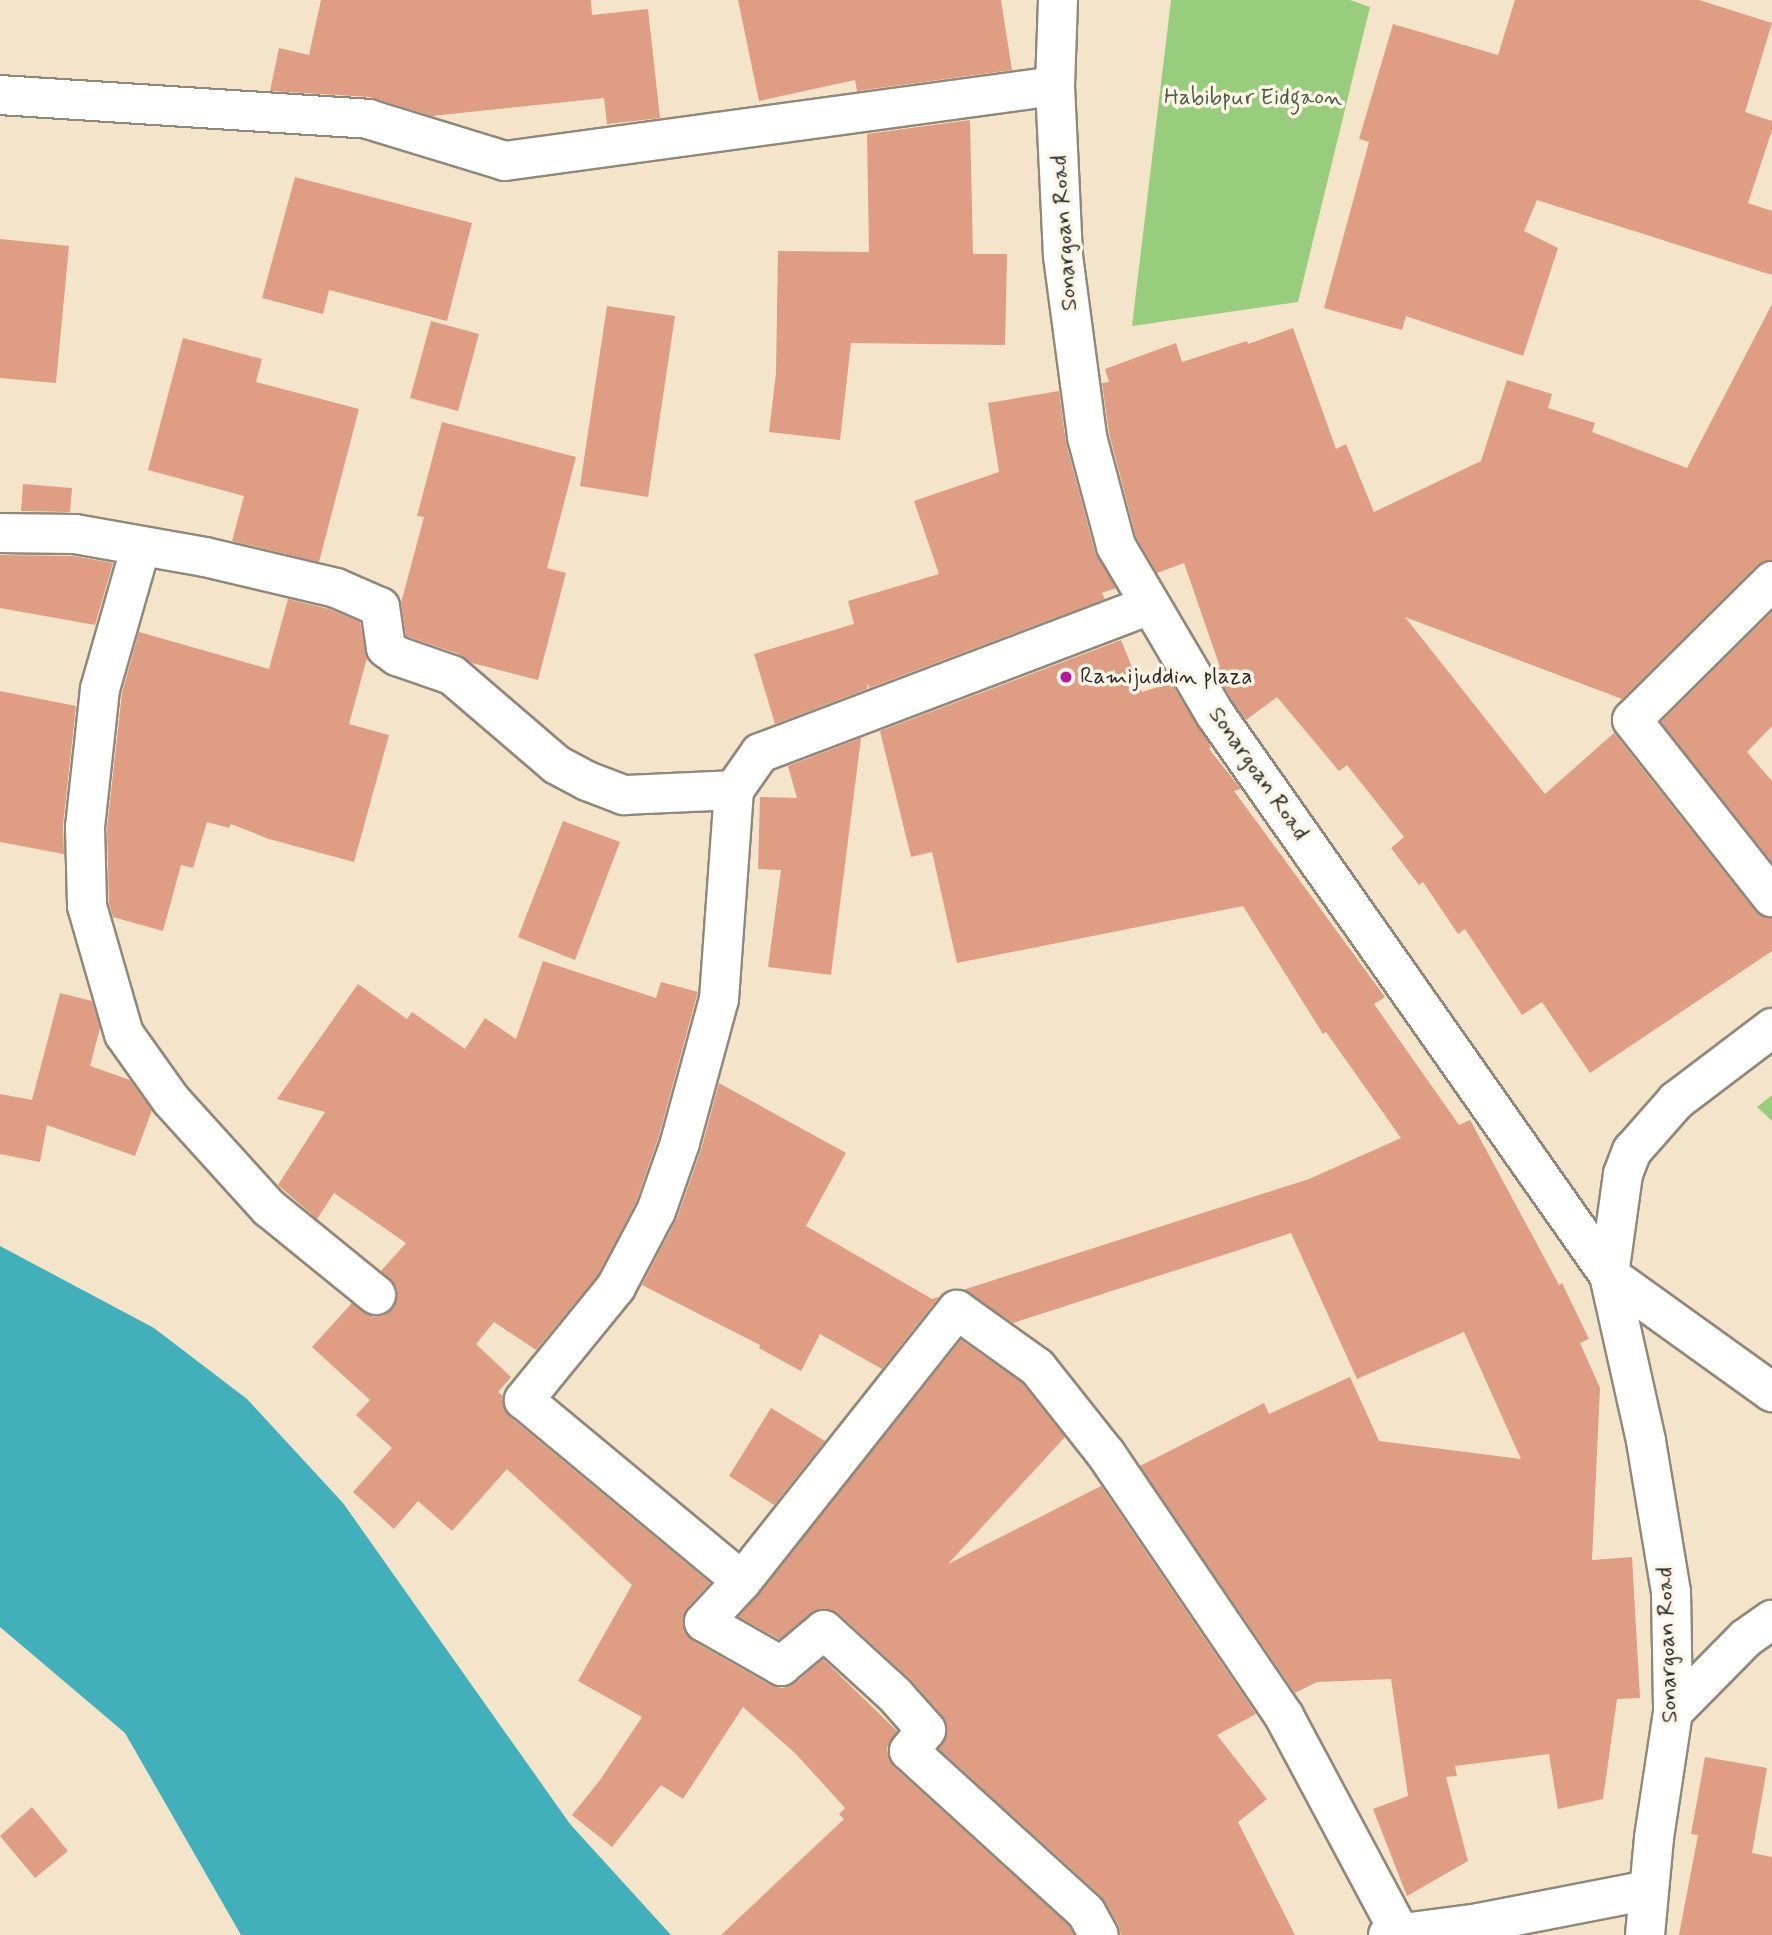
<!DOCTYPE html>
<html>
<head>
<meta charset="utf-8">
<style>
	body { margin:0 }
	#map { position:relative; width:1772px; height:1935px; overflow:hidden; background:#f4e5ca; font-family:Mynerve,sans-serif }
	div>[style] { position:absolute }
	.green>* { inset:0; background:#99cd7e }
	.water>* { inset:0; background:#41b0bb }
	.building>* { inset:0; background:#df9d83 }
	.roads { filter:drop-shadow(2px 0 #90887a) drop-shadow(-2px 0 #90887a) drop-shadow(0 2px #90887a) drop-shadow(0 -2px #90887a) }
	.street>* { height:38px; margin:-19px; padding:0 19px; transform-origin:19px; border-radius:19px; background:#fff }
	.secondary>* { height:38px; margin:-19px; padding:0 19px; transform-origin:19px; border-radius:19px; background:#fff }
	.dots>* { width:19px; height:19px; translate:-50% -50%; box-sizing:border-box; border:4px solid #fcf5e5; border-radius:50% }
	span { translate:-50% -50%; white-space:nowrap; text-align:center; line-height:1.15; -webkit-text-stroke:7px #fcf5e5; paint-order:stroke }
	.park-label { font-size:23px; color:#4c5c44 }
	.street-label { font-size:23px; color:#2b2b2b }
	.poi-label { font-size:23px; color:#2b2b2b }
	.left { translate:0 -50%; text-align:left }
</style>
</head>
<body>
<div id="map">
	<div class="green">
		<i style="clip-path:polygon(1171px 0,1350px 0,1370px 7px,1298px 302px,1132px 326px)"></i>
		<i style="clip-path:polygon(1772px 1095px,1772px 1121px,1757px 1107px)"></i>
	</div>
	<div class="water">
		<i style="clip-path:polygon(0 1246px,154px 1328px,247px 1399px,343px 1503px,570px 1824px,671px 1935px,241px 1935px,125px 1733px,0 1627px)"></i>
	</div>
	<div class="building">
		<i style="clip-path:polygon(321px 0,591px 0,592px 15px,648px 9px,660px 118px,607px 124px,604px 98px,432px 116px,370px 97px,270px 91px,279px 48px,309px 55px)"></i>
		<i style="clip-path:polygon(738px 0,1001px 0,1012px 70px,857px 91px,855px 80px,759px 101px)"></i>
		<i style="clip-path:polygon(1515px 0,1699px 0,1772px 23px,1745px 112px,1772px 121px,1772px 130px,1748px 203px,1772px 211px,1772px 275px,1537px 200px,1524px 231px,1558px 248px,1523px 356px,1406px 316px,1402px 330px,1324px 308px,1369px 142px,1359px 139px,1393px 24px,1498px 55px)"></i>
		<i style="clip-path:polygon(970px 120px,973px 254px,1007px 254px,1005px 345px,851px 343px,840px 440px,769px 432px,776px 373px,778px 251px,869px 252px,867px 134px)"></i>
		<i style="clip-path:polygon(295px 177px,472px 223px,447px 321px,329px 290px,323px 314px,262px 298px)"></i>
		<i style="clip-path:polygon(0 239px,69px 246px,56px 383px,0 378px)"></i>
		<i style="clip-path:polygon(1772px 304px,1772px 560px,1757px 565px,1622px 699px,1405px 617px,1545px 794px,1614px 733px,1755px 911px,1772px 918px,1772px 951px,1590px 1073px,1542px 1002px,1522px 1015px,1465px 929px,1458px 934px,1423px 882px,1419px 885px,1391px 848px,1404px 837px,1347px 765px,1339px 771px,1277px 697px,1246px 720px,1233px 702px,1214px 669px,1220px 667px,1184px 563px,1157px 573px,1136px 537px,1109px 433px,1102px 383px,1109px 382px,1105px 369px,1176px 343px,1182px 362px,1247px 341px,1248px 344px,1293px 328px,1336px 449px,1346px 444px,1374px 512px,1481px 461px,1507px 380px,1552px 394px,1548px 408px,1595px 423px,1592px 432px,1687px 468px)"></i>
		<i style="clip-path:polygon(607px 306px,675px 316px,648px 497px,580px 486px)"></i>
		<i style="clip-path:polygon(431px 321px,479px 334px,458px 411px,410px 398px)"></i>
		<i style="clip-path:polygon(183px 338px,262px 359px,256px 382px,359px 409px,319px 562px,232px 541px,244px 496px,148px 470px)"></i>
		<i style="clip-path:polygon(1059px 391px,1066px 443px,1095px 552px,1116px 588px,1102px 593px,1105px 599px,869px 688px,868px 683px,867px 689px,775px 724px,754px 654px,854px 624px,848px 601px,939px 574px,914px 501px,999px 472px,988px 403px)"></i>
		<i style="clip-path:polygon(442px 422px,576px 457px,547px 568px,566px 573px,538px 680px,472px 663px,459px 654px,406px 636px,401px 603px,424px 517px,417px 516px)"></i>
		<i style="clip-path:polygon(23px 484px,72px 488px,70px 512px,21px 511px)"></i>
		<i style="clip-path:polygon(0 555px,73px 556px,113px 563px,95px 625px,0 608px)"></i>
		<i style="clip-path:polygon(288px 599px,329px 609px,360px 622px,367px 658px,349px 724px,389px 735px,354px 862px,269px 839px,231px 824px,229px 828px,207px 822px,193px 868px,181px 865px,163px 931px,113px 917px,109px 903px,107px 828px,122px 693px,139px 632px,269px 669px)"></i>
		<i style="clip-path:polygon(1772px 612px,1772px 726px,1747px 752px,1772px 781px,1772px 862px,1661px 722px)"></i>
		<i style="clip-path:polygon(1121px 640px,1142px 692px,1171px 683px,1211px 747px,1209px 749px,1241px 789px,1234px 791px,1385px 997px,1374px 1004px,1459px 1125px,1470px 1120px,1559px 1285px,1562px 1283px,1589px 1339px,1580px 1343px,1600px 1388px,1592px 1560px,1632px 1557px,1640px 1698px,1617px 1699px,1603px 1799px,1558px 1809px,1549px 1754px,1455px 1766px,1457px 1776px,1446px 1777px,1468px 1861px,1407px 1896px,1373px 1809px,1408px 1796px,1391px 1679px,1317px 1682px,1295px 1693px,1140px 1466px,1264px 1403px,1269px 1414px,1350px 1377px,1379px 1441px,1521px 1459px,1464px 1332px,1357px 1379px,1291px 1233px,1013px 1323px,963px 1290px,1309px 1179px,1401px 1138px,1326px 1032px,1323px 1034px,1243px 906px,957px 963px,932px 852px,911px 857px,880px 731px)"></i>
		<i style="clip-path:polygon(0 691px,76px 706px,63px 825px,64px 854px,0 842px)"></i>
		<i style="clip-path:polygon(861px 738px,831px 975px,768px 967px,781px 870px,758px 869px,760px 797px,797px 798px,788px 766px)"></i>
		<i style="clip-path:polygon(563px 821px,620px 842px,575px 960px,518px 937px)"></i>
		<i style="clip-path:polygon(543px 961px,656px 998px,661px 982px,698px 992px,697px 995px,659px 1136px,636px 1202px,598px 1275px,536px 1350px,494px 1322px,476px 1344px,511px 1377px,498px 1392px,503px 1396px,504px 1408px,510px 1417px,710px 1583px,688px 1607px,683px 1618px,684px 1631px,693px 1641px,770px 1685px,782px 1688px,795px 1683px,823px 1659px,897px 1731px,887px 1748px,889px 1759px,894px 1767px,1069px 1926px,1074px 1935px,721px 1935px,844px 1819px,839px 1814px,845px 1808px,796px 1754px,743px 1707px,683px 1799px,661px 1785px,612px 1847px,572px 1815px,600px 1780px,642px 1717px,578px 1681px,632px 1585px,507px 1469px,452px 1531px,418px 1501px,394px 1529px,353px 1492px,392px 1448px,356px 1415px,370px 1400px,312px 1347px,352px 1303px,373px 1317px,383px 1316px,392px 1309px,397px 1299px,397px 1288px,381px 1271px,406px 1243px,334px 1193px,317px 1219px,278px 1185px,325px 1112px,277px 1099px,358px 984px,407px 1019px,412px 1012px,465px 1049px,485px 1018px,516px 1039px)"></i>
		<i style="clip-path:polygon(60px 993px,92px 1001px,100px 1028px,90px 1066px,130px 1080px,152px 1110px,135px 1156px,47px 1125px,40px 1162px,0 1154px,0 1094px,32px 1100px)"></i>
		<i style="clip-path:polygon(719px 1083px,846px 1153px,806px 1226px,932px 1299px,939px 1297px,882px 1369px,820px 1334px,801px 1371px,759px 1348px,760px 1345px,642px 1285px,677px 1218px,701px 1150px)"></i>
		<i style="clip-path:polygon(961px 1340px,1022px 1383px,1065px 1437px,948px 1564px,1101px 1486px,1256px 1714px,1217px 1735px,1267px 1799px,1238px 1822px,1295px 1935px,1121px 1935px,1118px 1924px,1101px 1896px,939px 1749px,947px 1734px,942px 1715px,910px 1679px,839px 1614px,829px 1609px,819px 1609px,779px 1639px,739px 1617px)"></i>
		<i style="clip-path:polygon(771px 1408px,825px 1441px,774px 1505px,729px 1476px)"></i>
		<i style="clip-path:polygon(1705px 1757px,1767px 1768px,1752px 1853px,1772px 1857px,1772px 1935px,1679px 1935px,1698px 1835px,1691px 1834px)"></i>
		<i style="clip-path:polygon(32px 1807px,68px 1851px,35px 1878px,0 1836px)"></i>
	</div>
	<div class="roads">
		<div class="street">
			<i style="left:0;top:95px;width:369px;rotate:3.7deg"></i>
			<i style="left:368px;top:119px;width:143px;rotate:17deg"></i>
			<i style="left:505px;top:161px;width:555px;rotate:-7.77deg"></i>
			<i style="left:0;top:533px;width:75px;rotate:0.8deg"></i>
			<i style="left:75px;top:534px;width:132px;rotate:10deg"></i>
			<i style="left:205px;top:557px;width:135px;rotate:13.3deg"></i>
			<i style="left:336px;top:588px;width:48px;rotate:23.4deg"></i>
			<i style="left:380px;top:607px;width:41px;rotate:81.7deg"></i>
			<i style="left:386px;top:648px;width:14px;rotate:36deg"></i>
			<i style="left:397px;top:656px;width:58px;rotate:19.1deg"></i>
			<i style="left:452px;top:675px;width:138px;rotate:40.6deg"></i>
			<i style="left:557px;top:765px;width:34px;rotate:28deg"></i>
			<i style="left:587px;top:781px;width:40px;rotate:21deg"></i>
			<i style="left:624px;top:795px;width:110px;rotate:-2.6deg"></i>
			<i style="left:734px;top:790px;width:210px;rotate:94.1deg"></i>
			<i style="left:719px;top:999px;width:149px;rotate:105.2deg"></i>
			<i style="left:680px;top:1143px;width:72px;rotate:109.4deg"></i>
			<i style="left:656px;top:1211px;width:86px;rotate:117.8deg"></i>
			<i style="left:616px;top:1287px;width:146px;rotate:129.2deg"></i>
			<i style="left:524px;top:1400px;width:283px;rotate:39.7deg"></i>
			<i style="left:742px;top:1581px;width:56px;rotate:132.8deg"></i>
			<i style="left:704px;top:1622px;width:89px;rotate:29.7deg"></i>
			<i style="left:781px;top:1666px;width:56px;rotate:-39.9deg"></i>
			<i style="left:824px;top:1630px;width:96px;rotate:42.5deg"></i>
			<i style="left:895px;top:1695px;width:47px;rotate:48.5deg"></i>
			<i style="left:926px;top:1730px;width:27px;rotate:129deg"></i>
			<i style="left:909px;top:1751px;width:239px;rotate:42.3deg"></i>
			<i style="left:1086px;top:1912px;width:26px;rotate:61deg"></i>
			<i style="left:141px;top:546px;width:149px;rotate:106deg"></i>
			<i style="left:100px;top:689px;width:139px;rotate:96.2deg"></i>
			<i style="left:85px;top:827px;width:79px;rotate:88.5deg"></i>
			<i style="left:87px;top:906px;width:133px;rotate:73.9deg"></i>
			<i style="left:124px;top:1034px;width:81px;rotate:54.5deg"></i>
			<i style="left:171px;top:1100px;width:146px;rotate:47.8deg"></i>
			<i style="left:269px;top:1208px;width:138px;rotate:39.1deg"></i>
			<i style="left:1772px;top:581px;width:197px;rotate:135.2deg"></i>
			<i style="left:1632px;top:720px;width:226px;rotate:51.7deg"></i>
			<i style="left:734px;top:790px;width:45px;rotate:-54.9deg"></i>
			<i style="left:760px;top:753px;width:417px;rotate:-20.8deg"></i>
			<i style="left:1609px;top:1275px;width:102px;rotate:-82.1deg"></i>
			<i style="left:1623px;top:1174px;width:25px;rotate:-69deg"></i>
			<i style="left:1632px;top:1151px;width:67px;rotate:-48.7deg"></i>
			<i style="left:1676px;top:1101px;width:121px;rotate:-37.2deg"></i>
			<i style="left:742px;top:1581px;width:346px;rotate:-51.6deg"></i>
			<i style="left:957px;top:1310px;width:98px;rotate:35.5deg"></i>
			<i style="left:1037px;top:1367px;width:111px;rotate:51.6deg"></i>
			<i style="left:1106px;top:1454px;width:317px;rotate:55.8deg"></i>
			<i style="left:1284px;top:1716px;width:246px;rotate:61.9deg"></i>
			<i style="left:1388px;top:1935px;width:92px;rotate:-7.5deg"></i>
			<i style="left:1479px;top:1923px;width:173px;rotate:-11deg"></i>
		</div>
		<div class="secondary">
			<i style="left:1058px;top:0;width:86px;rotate:92deg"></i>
			<i style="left:1055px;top:86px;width:170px;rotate:87.3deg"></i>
			<i style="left:1063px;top:256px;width:183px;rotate:82.4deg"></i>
			<i style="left:1087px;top:437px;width:113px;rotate:75.1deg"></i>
			<i style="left:1116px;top:546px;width:195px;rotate:59.5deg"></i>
			<i style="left:1215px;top:714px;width:686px;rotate:54.92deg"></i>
			<i style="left:1609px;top:1275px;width:201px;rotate:35.7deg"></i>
			<i style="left:1609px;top:1275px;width:170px;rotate:77.4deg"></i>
			<i style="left:1646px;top:1441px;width:153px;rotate:80.6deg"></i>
			<i style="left:1671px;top:1592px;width:120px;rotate:89deg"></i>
			<i style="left:1673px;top:1712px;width:127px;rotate:98.6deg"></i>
			<i style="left:1654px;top:1838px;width:97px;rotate:95.3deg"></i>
			<i style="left:1673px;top:1712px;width:104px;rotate:-45.4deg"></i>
			<i style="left:1746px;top:1638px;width:32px;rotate:-35deg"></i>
		</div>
	</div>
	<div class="dots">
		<i style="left:1066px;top:677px;background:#b5179e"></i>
	</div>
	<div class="park-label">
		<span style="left:1253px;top:98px">Habibpur Eidgaon</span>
	</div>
	<div class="street-label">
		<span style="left:1065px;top:233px;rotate:-94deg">Sonargoan Road</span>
		<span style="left:1258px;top:774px;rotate:55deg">Sonargoan Road</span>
		<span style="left:1668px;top:1645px;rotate:-92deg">Sonargoan Road</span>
	</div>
	<div class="poi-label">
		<span class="left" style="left:1080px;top:677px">Ramijuddin plaza</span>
	</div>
</div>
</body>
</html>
